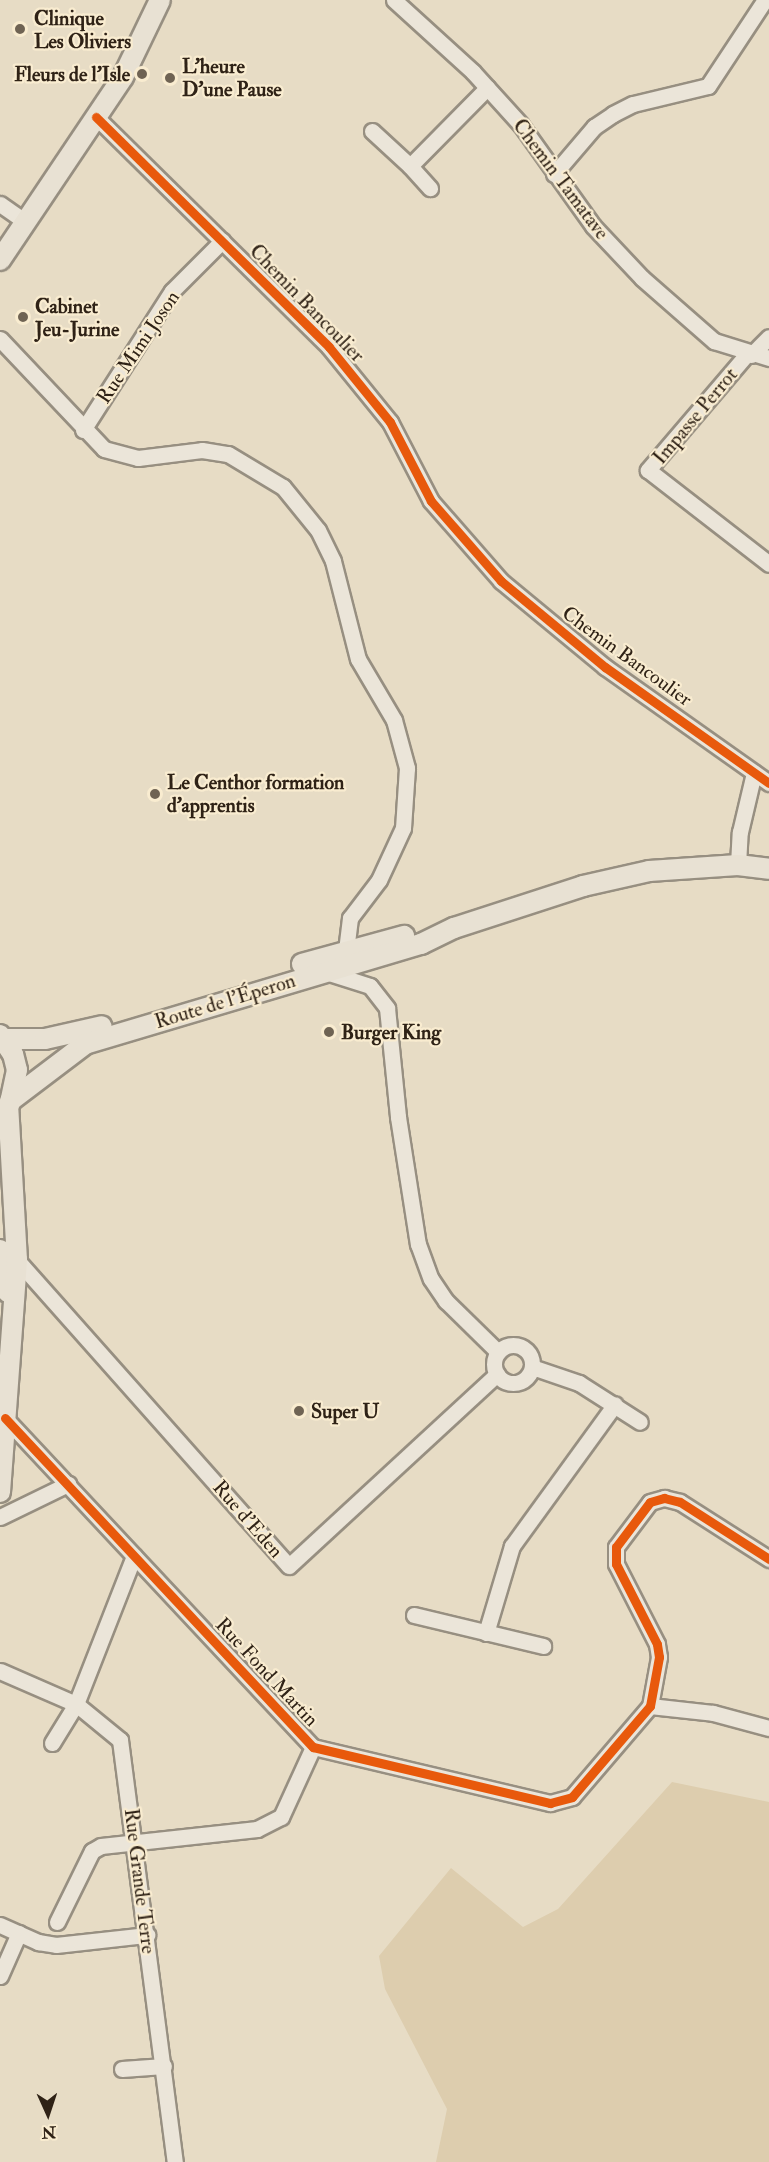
<!DOCTYPE html>
<html>
<head>
<meta charset="utf-8">
<style>
	body { margin:0 }
	#map { position:relative; width:769px; height:2162px; overflow:hidden; background:#e7dcc5; font-family:"IM FELL Double Pica",serif }
	div>[style] { position:absolute }
	.green>* { inset:0; background:#ddcdae }
	.roads { filter:drop-shadow(2px 0 #978f81) drop-shadow(-2px 0 #978f81) drop-shadow(0 2px #978f81) drop-shadow(0 -2px #978f81) }
	.minor>* { height:15px; margin:-7.5px; padding:0 7.5px; transform-origin:7.5px; border-radius:7.5px; background:#ebe5d9 }
	.minor>.ring { margin:-7.5px; padding:0; box-sizing:content-box; background:none; border:15px solid #ebe5d9; border-radius:50% }
	.major>* { height:20px; margin:-10px; padding:0 10px; transform-origin:10px; border-radius:10px; background:#e8e1d3 }
	.cycleway>* { height:9px; margin:-4.5px; padding:0 4.5px; transform-origin:4.5px; border-radius:4.5px; background:#e8590c }
	.dots>* { width:16px; height:16px; translate:-50% -50%; box-sizing:border-box; border:3px solid #f9ecd0; border-radius:50% }
	span { translate:-50% -50%; white-space:nowrap; text-align:center; line-height:1.15; -webkit-text-stroke:4.5px #f9ecd0; paint-order:stroke }
	.poi-label { font-size:20px; color:#2f2216; font-weight:700 }
	.left { translate:0 -50%; text-align:left }
	.right { translate:-100% -50%; text-align:right }
	.street-label { font-size:20px; color:#2f2216 }
	.north { position:absolute; left:18px; top:2084px; width:60px; height:60px; -webkit-text-stroke:4px #f9ecd0; paint-order:stroke; rotate:177deg; font-size:16px; font-weight:700; line-height:24px; text-align:center; color:#2f2216 }
	.north::after { content:''; display:block; margin:auto; width:21px; height:27px; background:#2f2216; clip-path:polygon(50% 0,100% 100%,50% 72%,0 100%) }
</style>
</head>
<body>
<div id="map">
	<div class="green">
		<i style="clip-path:polygon(672px 1782px,769px 1802px,769px 2162px,436px 2162px,447px 2109px,385px 1989px,379px 1956px,451px 1868px,523px 1927px,558px 1909px)"></i>
	</div>
	<div class="roads">
		<div class="minor">
			<i style="left:394px;top:0;width:107px;rotate:42.3deg"></i>
			<i style="left:473px;top:72px;width:72px;rotate:47.8deg"></i>
			<i style="left:521px;top:125px;width:124px;rotate:54.5deg"></i>
			<i style="left:593px;top:226px;width:71px;rotate:46.7deg"></i>
			<i style="left:642px;top:278px;width:96px;rotate:41.2deg"></i>
			<i style="left:714px;top:341px;width:58px;rotate:17.2deg"></i>
			<i style="left:96px;top:117px;width:327px;rotate:44.6deg"></i>
			<i style="left:329px;top:347px;width:97px;rotate:50.9deg"></i>
			<i style="left:390px;top:422px;width:89px;rotate:62.6deg"></i>
			<i style="left:431px;top:501px;width:106px;rotate:48.8deg"></i>
			<i style="left:501px;top:581px;width:135px;rotate:39.6deg"></i>
			<i style="left:605px;top:667px;width:201px;rotate:35.3deg"></i>
			<i style="left:372px;top:131px;width:52px;rotate:42.6deg"></i>
			<i style="left:410px;top:166px;width:110px;rotate:-45.4deg"></i>
			<i style="left:410px;top:166px;width:30px;rotate:48deg"></i>
			<i style="left:554px;top:174px;width:62px;rotate:-49.6deg"></i>
			<i style="left:594px;top:127px;width:23px;rotate:-34deg"></i>
			<i style="left:613px;top:114px;width:22px;rotate:-27deg"></i>
			<i style="left:633px;top:104px;width:77px;rotate:-13.5deg"></i>
			<i style="left:708px;top:86px;width:102px;rotate:-56.6deg"></i>
			<i style="left:0;top:204px;width:32px;rotate:35deg"></i>
			<i style="left:0;top:339px;width:151px;rotate:46.6deg"></i>
			<i style="left:104px;top:449px;width:35px;rotate:15deg"></i>
			<i style="left:138px;top:458px;width:64px;rotate:-7.1deg"></i>
			<i style="left:202px;top:450px;width:26px;rotate:9deg"></i>
			<i style="left:228px;top:454px;width:64px;rotate:31deg"></i>
			<i style="left:283px;top:487px;width:55px;rotate:50.9deg"></i>
			<i style="left:318px;top:530px;width:34px;rotate:64deg"></i>
			<i style="left:333px;top:561px;width:101px;rotate:75.7deg"></i>
			<i style="left:358px;top:659px;width:71px;rotate:59.5deg"></i>
			<i style="left:394px;top:720px;width:50px;rotate:74.8deg"></i>
			<i style="left:407px;top:768px;width:60px;rotate:93.8deg"></i>
			<i style="left:403px;top:828px;width:57px;rotate:114.8deg"></i>
			<i style="left:379px;top:880px;width:48px;rotate:127.3deg"></i>
			<i style="left:350px;top:918px;width:32px;rotate:97deg"></i>
			<i style="left:747px;top:354px;width:153px;rotate:130.5deg"></i>
			<i style="left:648px;top:470px;width:153px;rotate:37.8deg"></i>
			<i style="left:751px;top:355px;width:25px;rotate:-45deg"></i>
			<i style="left:83px;top:430px;width:165px;rotate:-57.4deg"></i>
			<i style="left:172px;top:291px;width:71px;rotate:-45deg"></i>
			<i style="left:738px;top:865px;width:33px;rotate:-87deg"></i>
			<i style="left:740px;top:832px;width:61px;rotate:-76.7deg"></i>
			<i style="left:323px;top:971px;width:49px;rotate:17.7deg"></i>
			<i style="left:370px;top:986px;width:28px;rotate:52deg"></i>
			<i style="left:387px;top:1008px;width:110px;rotate:84.2deg"></i>
			<i style="left:398px;top:1117px;width:129px;rotate:81.1deg"></i>
			<i style="left:418px;top:1244px;width:37px;rotate:70deg"></i>
			<i style="left:431px;top:1279px;width:27px;rotate:56deg"></i>
			<i style="left:446px;top:1301px;width:73px;rotate:44.4deg"></i>
			<i style="left:17px;top:1260px;width:409px;rotate:48.4deg"></i>
			<i style="left:289px;top:1566px;width:283px;rotate:-42.7deg"></i>
			<i class="ring" style="left:494px;top:1345px;width:23px;height:23px"></i>
			<i style="left:532px;top:1367px;width:50px;rotate:18.8deg"></i>
			<i style="left:579px;top:1383px;width:72px;rotate:32.6deg"></i>
			<i style="left:5px;top:1418px;width:451px;rotate:46.9deg"></i>
			<i style="left:313px;top:1747px;width:244px;rotate:13.3deg"></i>
			<i style="left:550px;top:1803px;width:23px;rotate:-15deg"></i>
			<i style="left:572px;top:1797px;width:120px;rotate:-49.4deg"></i>
			<i style="left:650px;top:1706px;width:50px;rotate:-79.6deg"></i>
			<i style="left:659px;top:1657px;width:13px;rotate:-99deg"></i>
			<i style="left:657px;top:1644px;width:90px;rotate:-117.1deg"></i>
			<i style="left:616px;top:1564px;width:17px;rotate:-90deg"></i>
			<i style="left:616px;top:1547px;width:56px;rotate:-52.9deg"></i>
			<i style="left:650px;top:1502px;width:15px;rotate:-16deg"></i>
			<i style="left:664px;top:1498px;width:16px;rotate:14deg"></i>
			<i style="left:680px;top:1502px;width:106px;rotate:32.6deg"></i>
			<i style="left:0;top:1517px;width:76px;rotate:-25.9deg"></i>
			<i style="left:414px;top:1615px;width:133px;rotate:13.5deg"></i>
			<i style="left:486px;top:1633px;width:91px;rotate:-73.4deg"></i>
			<i style="left:512px;top:1546px;width:175px;rotate:-54deg"></i>
			<i style="left:0;top:1671px;width:83px;rotate:23.5deg"></i>
			<i style="left:76px;top:1704px;width:57px;rotate:39.3deg"></i>
			<i style="left:120px;top:1740px;width:426px;rotate:82.6deg"></i>
			<i style="left:650px;top:1706px;width:63px;rotate:6.3deg"></i>
			<i style="left:713px;top:1713px;width:58px;rotate:15deg"></i>
			<i style="left:52px;top:1743px;width:46px;rotate:-58.4deg"></i>
			<i style="left:76px;top:1704px;width:159px;rotate:-68.6deg"></i>
			<i style="left:57px;top:1922px;width:79px;rotate:-63.8deg"></i>
			<i style="left:92px;top:1851px;width:10px;rotate:-29deg"></i>
			<i style="left:101px;top:1846px;width:157px;rotate:-6.2deg"></i>
			<i style="left:257px;top:1829px;width:27px;rotate:-27deg"></i>
			<i style="left:281px;top:1817px;width:77px;rotate:-65.4deg"></i>
			<i style="left:0;top:1925px;width:42px;rotate:24.1deg"></i>
			<i style="left:38px;top:1942px;width:18px;rotate:9deg"></i>
			<i style="left:56px;top:1945px;width:92px;rotate:-6.3deg"></i>
			<i style="left:0;top:1976px;width:47px;rotate:-66.2deg"></i>
			<i style="left:122px;top:2069px;width:42px;rotate:-4.1deg"></i>
		</div>
		<div class="major">
			<i style="left:0;top:260px;width:220px;rotate:-56.1deg"></i>
			<i style="left:123px;top:77px;width:85px;rotate:-64.3deg"></i>
			<i style="left:302px;top:964px;width:106px;rotate:-15.4deg"></i>
			<i style="left:0;top:1035px;width:23px;rotate:56deg"></i>
			<i style="left:13px;top:1054px;width:16px;rotate:76deg"></i>
			<i style="left:17px;top:1070px;width:34px;rotate:102deg"></i>
			<i style="left:5px;top:1039px;width:40px"></i>
			<i style="left:45px;top:1039px;width:58px;rotate:-12.8deg"></i>
			<i style="left:10px;top:1101px;width:94px;rotate:-37.2deg"></i>
			<i style="left:85px;top:1044px;width:351px;rotate:-16.6deg"></i>
			<i style="left:421px;top:944px;width:37px;rotate:-26deg"></i>
			<i style="left:454px;top:928px;width:136px;rotate:-18deg"></i>
			<i style="left:583px;top:886px;width:68px;rotate:-12.8deg"></i>
			<i style="left:649px;top:871px;width:89px;rotate:-3.9deg"></i>
			<i style="left:738px;top:865px;width:31px;rotate:7deg"></i>
			<i style="left:0;top:1250px;width:43px;rotate:79.2deg"></i>
			<i style="left:0;top:1492px;width:233px;rotate:-85.8deg"></i>
			<i style="left:17px;top:1260px;width:154px;rotate:-93.3deg"></i>
		</div>
	</div>
	<div class="cycleway">
		<i style="left:96px;top:117px;width:327px;rotate:44.6deg"></i>
		<i style="left:329px;top:347px;width:97px;rotate:50.9deg"></i>
		<i style="left:390px;top:422px;width:89px;rotate:62.6deg"></i>
		<i style="left:431px;top:501px;width:106px;rotate:48.8deg"></i>
		<i style="left:501px;top:581px;width:135px;rotate:39.6deg"></i>
		<i style="left:605px;top:667px;width:201px;rotate:35.3deg"></i>
		<i style="left:5px;top:1418px;width:451px;rotate:46.9deg"></i>
		<i style="left:313px;top:1747px;width:244px;rotate:13.3deg"></i>
		<i style="left:550px;top:1803px;width:23px;rotate:-15deg"></i>
		<i style="left:572px;top:1797px;width:120px;rotate:-49.4deg"></i>
		<i style="left:650px;top:1706px;width:50px;rotate:-79.6deg"></i>
		<i style="left:659px;top:1657px;width:13px;rotate:-99deg"></i>
		<i style="left:657px;top:1644px;width:90px;rotate:-117.1deg"></i>
		<i style="left:616px;top:1564px;width:17px;rotate:-90deg"></i>
		<i style="left:616px;top:1547px;width:56px;rotate:-52.9deg"></i>
		<i style="left:650px;top:1502px;width:15px;rotate:-16deg"></i>
		<i style="left:664px;top:1498px;width:16px;rotate:14deg"></i>
		<i style="left:680px;top:1502px;width:106px;rotate:32.6deg"></i>
	</div>
	<div class="dots">
		<i style="left:20px;top:29px;background:#6f6353"></i>
		<i style="left:142px;top:74px;background:#6f6353"></i>
		<i style="left:170px;top:78px;background:#6f6353"></i>
		<i style="left:23px;top:317px;background:#6f6353"></i>
		<i style="left:155px;top:794px;background:#6f6353"></i>
		<i style="left:329px;top:1032px;background:#6f6353"></i>
		<i style="left:299px;top:1411px;background:#6f6353"></i>
	</div>
	<div class="poi-label">
		<span class="left" style="left:34px;top:30px">Clinique<br>Les Oliviers</span>
		<span class="left" style="left:182px;top:78px">L'heure<br>D'une Pause</span>
		<span class="right" style="left:130px;top:74px">Fleurs de l'Isle</span>
		<span class="left" style="left:35px;top:318px">Cabinet<br>Jeu-Jurine</span>
		<span class="left" style="left:167px;top:794px">Le Centhor formation<br>d'apprentis</span>
		<span class="left" style="left:341px;top:1032px">Burger King</span>
		<span class="left" style="left:311px;top:1411px">Super U</span>
	</div>
	<div class="street-label">
		<span style="left:561px;top:179px;rotate:53deg">Chemin Tamatave</span>
		<span style="left:307px;top:303px;rotate:46deg">Chemin Bancoulier</span>
		<span style="left:138px;top:347px;rotate:-56deg">Rue Mimi Joson</span>
		<span style="left:695px;top:416px;rotate:-50deg">Impasse Perrot</span>
		<span style="left:627px;top:656px;rotate:36deg">Chemin Bancoulier</span>
		<span style="left:225px;top:1001px;rotate:-17deg">Route de l'Éperon</span>
		<span style="left:248px;top:1519px;rotate:49deg">Rue d'Eden</span>
		<span style="left:267px;top:1672px;rotate:47deg">Rue Fond Martin</span>
		<span style="left:140px;top:1881px;rotate:83deg">Rue Grande Terre</span>
	</div>
	<div class="north">N</div>
</div>
</body>
</html>
